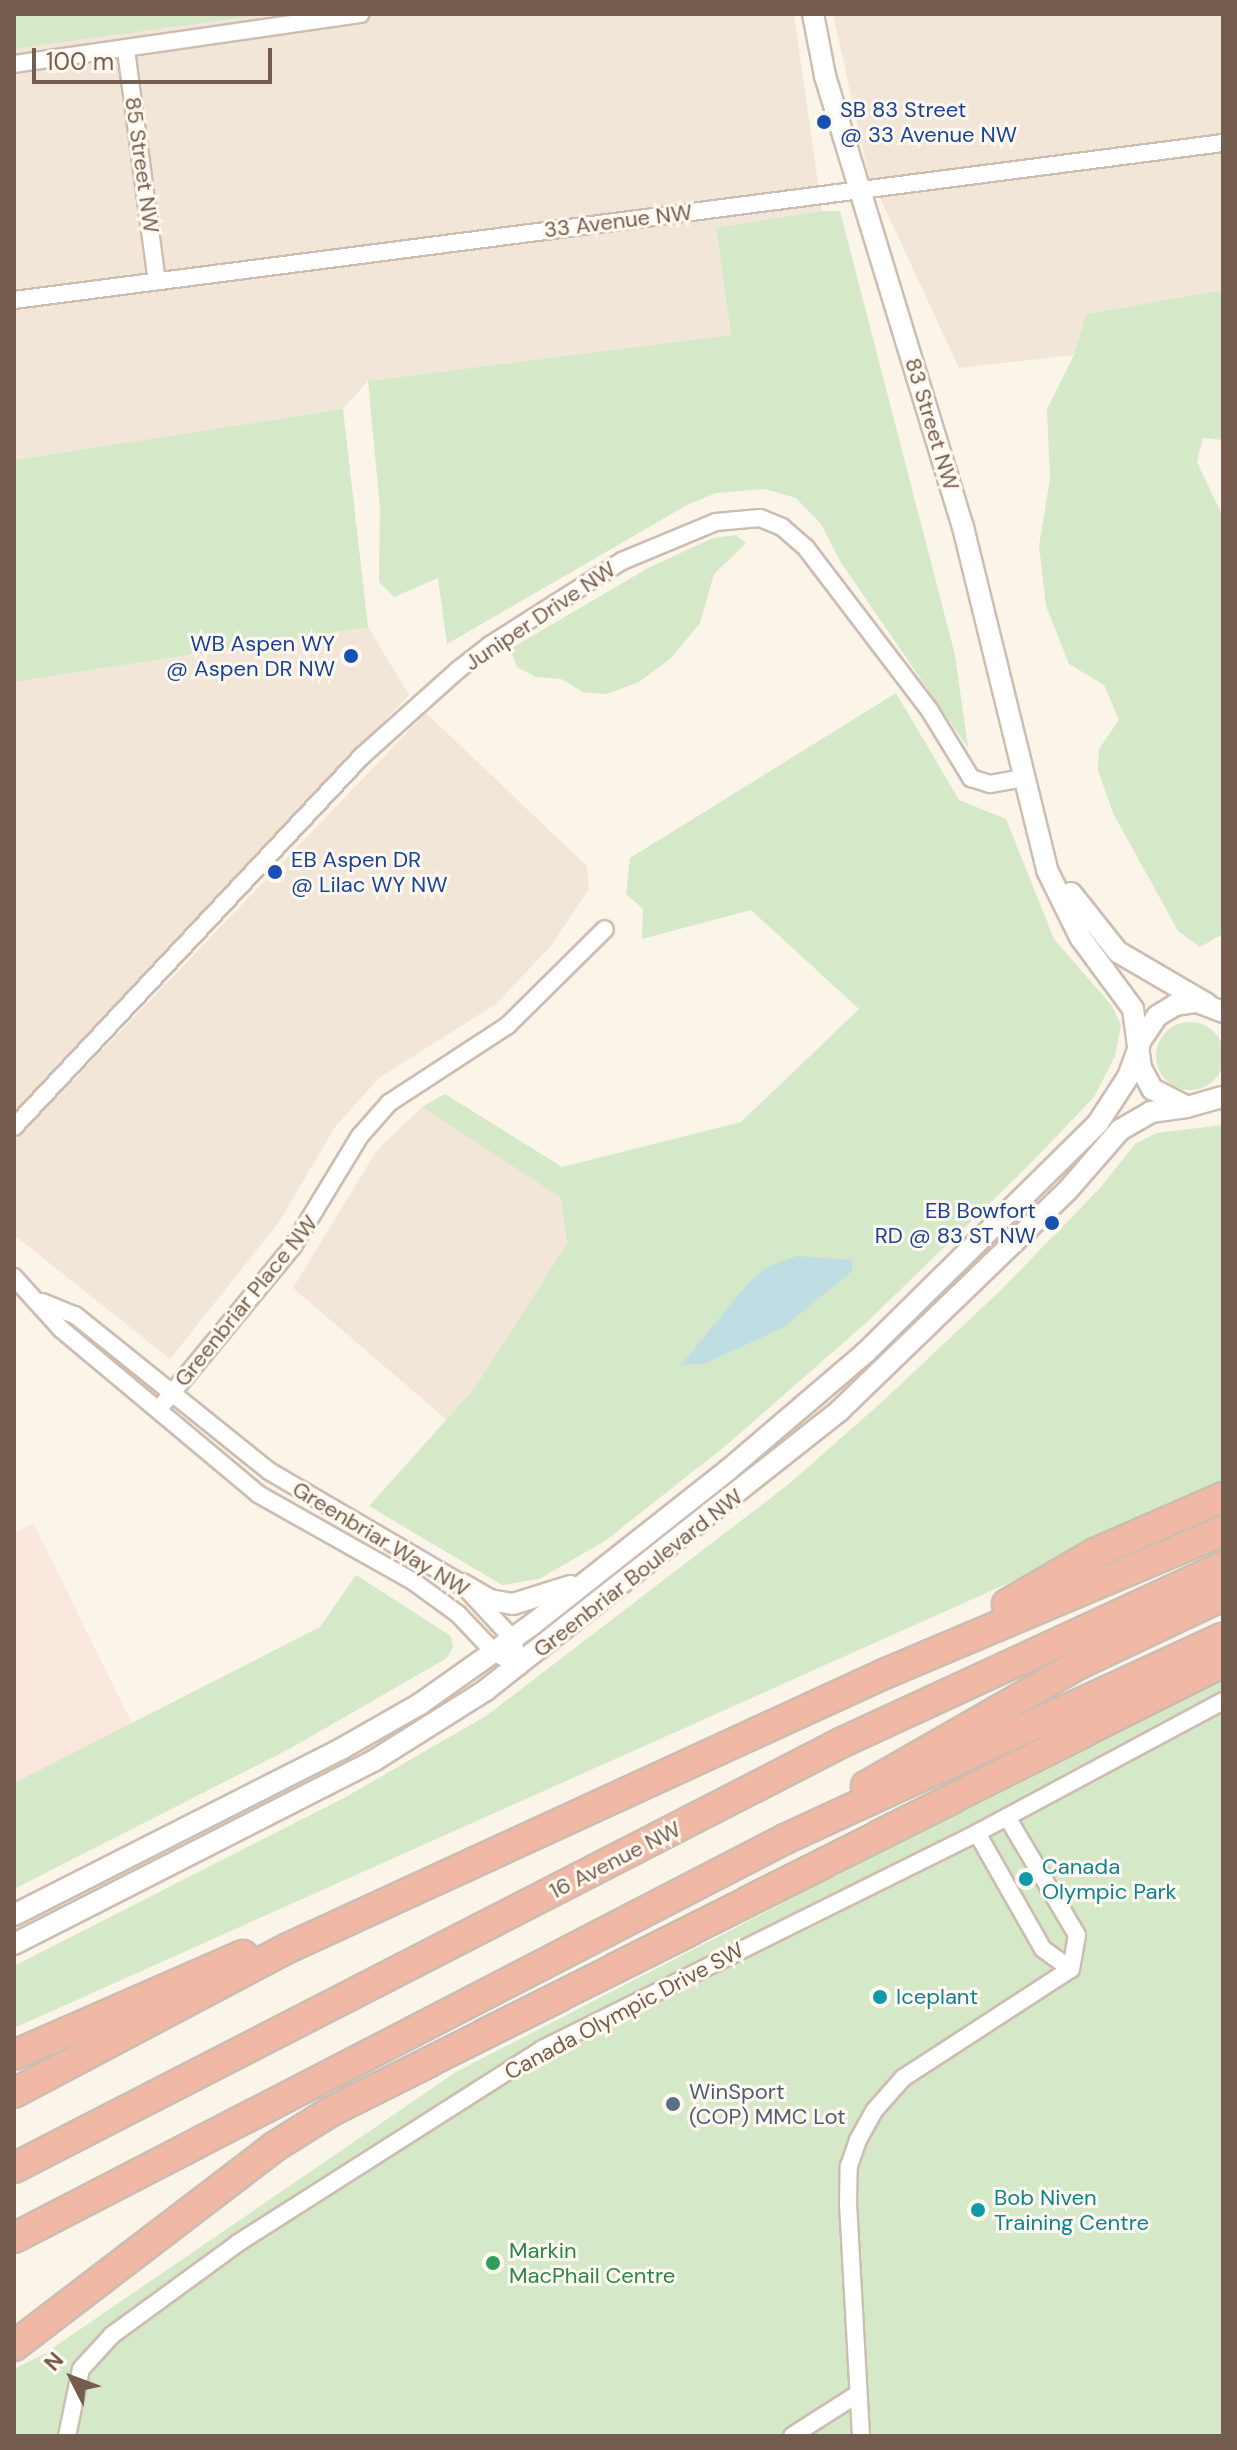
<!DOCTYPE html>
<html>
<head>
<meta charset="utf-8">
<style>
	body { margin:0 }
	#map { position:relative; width:1237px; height:2450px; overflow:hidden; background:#fbf4e9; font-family:"DM Sans",sans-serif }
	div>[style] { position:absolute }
	.residential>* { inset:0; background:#f2e6d8 }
	.commercial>* { inset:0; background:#fae7de }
	.green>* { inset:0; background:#d5e8c8 }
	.round { border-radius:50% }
	.water>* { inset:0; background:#bedee4 }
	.roads { filter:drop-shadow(2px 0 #cdbdb0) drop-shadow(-2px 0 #cdbdb0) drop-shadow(0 2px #cdbdb0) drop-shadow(0 -2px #cdbdb0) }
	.minor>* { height:16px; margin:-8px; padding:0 8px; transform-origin:8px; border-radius:8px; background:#fff }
	.tertiary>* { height:20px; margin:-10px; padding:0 10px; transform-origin:10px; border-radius:10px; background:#fff }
	.motorway>* { height:28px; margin:-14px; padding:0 14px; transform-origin:14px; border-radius:14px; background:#f1b9a5 }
	.dots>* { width:22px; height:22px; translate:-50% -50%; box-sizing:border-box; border:4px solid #fef8ef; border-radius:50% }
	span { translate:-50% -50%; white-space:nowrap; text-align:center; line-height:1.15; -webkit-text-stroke:6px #fef8ef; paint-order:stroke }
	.transit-label { font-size:22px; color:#164399 }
	.left { translate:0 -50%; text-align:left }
	.right { translate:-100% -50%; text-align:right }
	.street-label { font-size:22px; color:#745c4e }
	.culture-label { font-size:22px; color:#0d838f }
	.service-label { font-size:22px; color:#4e5e75 }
	.leisure-label { font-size:22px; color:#27864d }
	.frame { position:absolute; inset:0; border:16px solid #745c4e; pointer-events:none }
	.north { position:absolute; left:32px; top:2338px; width:80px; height:80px; -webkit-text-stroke:6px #fef8ef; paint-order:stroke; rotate:312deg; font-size:22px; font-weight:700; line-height:32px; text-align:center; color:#745c4e }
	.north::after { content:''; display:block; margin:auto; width:28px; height:36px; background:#745c4e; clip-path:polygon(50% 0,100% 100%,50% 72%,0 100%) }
	.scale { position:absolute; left:32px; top:48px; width:240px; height:36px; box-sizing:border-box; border:4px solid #745c4e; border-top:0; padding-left:10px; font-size:24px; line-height:28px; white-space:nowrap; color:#745c4e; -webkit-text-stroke:6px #fef8ef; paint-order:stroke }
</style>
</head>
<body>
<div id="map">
	<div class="residential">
		<i style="clip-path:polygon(266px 14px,794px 14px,822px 211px,716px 229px,731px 335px,368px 381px,343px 409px,14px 460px,14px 49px)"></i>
		<i style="clip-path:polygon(833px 14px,1223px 14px,1223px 290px,1086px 314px,1074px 355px,959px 368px,868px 172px)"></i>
		<i style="clip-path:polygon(368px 627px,409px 695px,14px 1111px,14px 682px)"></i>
		<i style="clip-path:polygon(426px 713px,587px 866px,589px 889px,550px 947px,496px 1004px,379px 1078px,335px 1127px,279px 1222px,170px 1359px,14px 1235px,14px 1142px)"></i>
		<i style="clip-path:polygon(422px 1107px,561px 1198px,567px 1245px,474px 1389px,447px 1420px,293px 1288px,377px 1150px)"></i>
	</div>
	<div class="commercial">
		<i style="clip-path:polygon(33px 1523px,132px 1723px,14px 1783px,14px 1533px)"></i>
	</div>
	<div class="green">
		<i style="clip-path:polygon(14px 14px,266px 14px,14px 49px)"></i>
		<i style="clip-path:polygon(822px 211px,840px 211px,955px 655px,968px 748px,840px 561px,821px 524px,796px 498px,765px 489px,716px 493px,687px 505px,447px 644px,438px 578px,394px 597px,379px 582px,380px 508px,368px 381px,731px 335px,716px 228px)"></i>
		<i style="clip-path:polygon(1223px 290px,1223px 440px,1203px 438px,1197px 462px,1223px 517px,1223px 934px,1200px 947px,1178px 931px,1113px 813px,1098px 770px,1099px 749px,1119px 720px,1104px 685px,1069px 664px,1046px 606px,1039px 546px,1050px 479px,1047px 409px,1074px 355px,1086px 314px)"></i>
		<i style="clip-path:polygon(343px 409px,368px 627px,14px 682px,14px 460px)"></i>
		<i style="clip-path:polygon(736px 535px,746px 543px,714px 574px,700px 623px,671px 658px,639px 682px,607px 694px,583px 692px,561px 679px,536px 677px,517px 667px,510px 649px,648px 568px,713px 538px)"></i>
		<i style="clip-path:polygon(896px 693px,959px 800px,1006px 819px,1054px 939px,1112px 1006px,1121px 1025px,1115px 1056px,1094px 1097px,1025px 1169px,867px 1322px,729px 1443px,605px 1541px,539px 1579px,502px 1585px,369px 1506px,474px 1389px,567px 1244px,561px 1198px,422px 1107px,445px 1094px,562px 1167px,741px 1122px,859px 1009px,751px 910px,642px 939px,643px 909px,626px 894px,630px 858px)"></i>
		<i class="round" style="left:1156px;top:1022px;width:68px;height:68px"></i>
		<i style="clip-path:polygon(1223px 1125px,1223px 1487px,14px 2028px,14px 1966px,344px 1798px,486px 1716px,789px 1484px,883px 1401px,1002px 1289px,1100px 1188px,1135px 1144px,1157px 1133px)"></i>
		<i style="clip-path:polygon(356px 1575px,451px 1636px,453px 1647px,447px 1658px,291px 1748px,14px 1889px,14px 1783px,320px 1627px)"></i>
		<i style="clip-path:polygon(1223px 1676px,1223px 2436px,14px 2436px,14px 2369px,44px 2354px,456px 2072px)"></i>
	</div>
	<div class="water">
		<i style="clip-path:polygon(797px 1256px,852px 1260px,852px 1271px,784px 1327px,704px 1364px,681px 1365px,749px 1282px,769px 1266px)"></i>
	</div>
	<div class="roads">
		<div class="minor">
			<i style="left:126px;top:50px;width:233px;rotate:82.4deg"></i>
			<i style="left:14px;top:64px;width:350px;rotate:-8.2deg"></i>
			<i style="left:14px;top:300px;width:1219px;rotate:-7.4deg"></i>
			<i style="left:14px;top:1127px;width:509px;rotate:-46.83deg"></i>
			<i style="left:362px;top:756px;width:129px;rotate:-41.9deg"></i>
			<i style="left:458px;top:670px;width:41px;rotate:-38deg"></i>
			<i style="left:490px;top:645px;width:156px;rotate:-32.5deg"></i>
			<i style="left:622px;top:561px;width:102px;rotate:-22.5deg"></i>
			<i style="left:716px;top:522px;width:44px;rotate:-5.2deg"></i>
			<i style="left:760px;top:518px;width:24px;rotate:22deg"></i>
			<i style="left:782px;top:527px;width:32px;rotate:41deg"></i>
			<i style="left:806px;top:548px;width:205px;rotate:52.7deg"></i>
			<i style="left:930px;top:711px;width:79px;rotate:58.5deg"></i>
			<i style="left:971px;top:778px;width:20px;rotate:18deg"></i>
			<i style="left:990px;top:784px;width:36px;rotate:-10deg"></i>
			<i style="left:14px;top:1277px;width:70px;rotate:47.9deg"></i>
			<i style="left:61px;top:1329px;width:257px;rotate:39.9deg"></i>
			<i style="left:258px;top:1494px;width:179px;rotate:29.4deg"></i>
			<i style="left:414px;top:1582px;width:54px;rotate:36deg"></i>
			<i style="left:458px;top:1614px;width:54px;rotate:46.5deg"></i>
			<i style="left:495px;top:1653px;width:27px;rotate:28deg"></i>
			<i style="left:42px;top:1302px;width:35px;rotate:22deg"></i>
			<i style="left:75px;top:1315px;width:249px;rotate:38.8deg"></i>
			<i style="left:269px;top:1471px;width:224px;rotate:30.3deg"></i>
			<i style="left:462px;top:1584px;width:75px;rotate:47.2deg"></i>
			<i style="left:513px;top:1639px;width:28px;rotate:77deg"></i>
			<i style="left:158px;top:1410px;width:212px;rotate:-50.5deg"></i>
			<i style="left:293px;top:1246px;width:129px;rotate:-58.7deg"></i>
			<i style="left:360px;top:1136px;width:44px;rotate:-48.7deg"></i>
			<i style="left:389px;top:1103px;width:142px;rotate:-33.2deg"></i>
			<i style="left:508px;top:1025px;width:136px;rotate:-44.7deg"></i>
			<i style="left:1007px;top:1817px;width:137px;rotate:59.3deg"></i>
			<i style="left:1077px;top:1935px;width:35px;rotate:100deg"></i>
			<i style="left:977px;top:1833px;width:133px;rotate:60.4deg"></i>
			<i style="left:1043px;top:1949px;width:34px;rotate:36deg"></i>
			<i style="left:67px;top:2436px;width:68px;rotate:-78.2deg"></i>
			<i style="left:81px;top:2369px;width:46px;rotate:-47.6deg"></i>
			<i style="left:112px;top:2335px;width:156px;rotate:-36.1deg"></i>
			<i style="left:238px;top:2243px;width:361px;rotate:-32.5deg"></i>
			<i style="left:542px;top:2049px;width:486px;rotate:-26.4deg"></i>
			<i style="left:977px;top:1833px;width:279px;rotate:-28.2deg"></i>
			<i style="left:792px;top:2436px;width:76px;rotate:-32.6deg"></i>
			<i style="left:861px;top:2436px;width:231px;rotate:-93.2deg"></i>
			<i style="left:848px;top:2205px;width:39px;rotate:-89deg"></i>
			<i style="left:849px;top:2166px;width:28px;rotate:-71deg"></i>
			<i style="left:858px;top:2140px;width:33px;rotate:-61deg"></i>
			<i style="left:874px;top:2111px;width:44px;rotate:-48.7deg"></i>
			<i style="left:903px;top:2078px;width:200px;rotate:-33deg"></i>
		</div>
		<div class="tertiary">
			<i style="left:813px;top:14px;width:63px;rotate:79deg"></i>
			<i style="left:825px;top:76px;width:472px;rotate:73deg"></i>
			<i style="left:963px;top:527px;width:353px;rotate:76.2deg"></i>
			<i style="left:1047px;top:870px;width:75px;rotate:63.8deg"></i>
			<i style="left:1080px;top:937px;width:89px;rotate:53.6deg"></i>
			<i style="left:1133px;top:1009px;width:60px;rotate:82.3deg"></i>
			<i style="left:1141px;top:1068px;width:24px;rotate:62deg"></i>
			<i style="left:1152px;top:1089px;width:39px;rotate:27deg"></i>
			<i style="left:1187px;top:1107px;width:37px;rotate:-16deg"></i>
			<i style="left:1071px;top:893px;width:75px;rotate:51.5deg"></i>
			<i style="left:1118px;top:952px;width:103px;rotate:30.3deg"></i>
			<i style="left:1139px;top:1043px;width:32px;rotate:-56deg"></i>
			<i style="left:1157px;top:1016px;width:21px;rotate:-31deg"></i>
			<i style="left:1175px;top:1005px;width:22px;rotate:-8deg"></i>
			<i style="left:1197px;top:1002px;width:28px;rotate:21deg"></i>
			<i style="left:462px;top:1584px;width:32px;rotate:30deg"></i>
			<i style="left:490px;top:1600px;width:23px;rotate:10deg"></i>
			<i style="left:513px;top:1604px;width:60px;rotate:-17.5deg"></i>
			<i style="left:14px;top:1915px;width:367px;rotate:-26.9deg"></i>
			<i style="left:341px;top:1749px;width:91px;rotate:-29.7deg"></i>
			<i style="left:420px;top:1704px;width:138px;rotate:-35.3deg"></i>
			<i style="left:533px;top:1624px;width:248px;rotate:-38.3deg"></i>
			<i style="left:728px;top:1470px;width:182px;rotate:-40.5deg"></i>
			<i style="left:866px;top:1352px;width:326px;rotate:-44.6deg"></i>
			<i style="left:1098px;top:1123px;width:55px;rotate:-56.9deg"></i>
			<i style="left:1128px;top:1077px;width:33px;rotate:-70deg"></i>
			<i style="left:14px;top:1944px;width:405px;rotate:-27deg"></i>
			<i style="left:375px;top:1760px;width:131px;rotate:-32.2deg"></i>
			<i style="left:486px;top:1690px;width:450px;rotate:-38.3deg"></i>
			<i style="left:839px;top:1411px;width:317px;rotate:-44deg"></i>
			<i style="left:1067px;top:1191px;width:81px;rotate:-49deg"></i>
			<i style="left:1120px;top:1130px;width:36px;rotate:-30deg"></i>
			<i style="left:1151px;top:1112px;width:36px;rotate:-8deg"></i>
		</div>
		<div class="motorway">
			<i style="left:1007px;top:1604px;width:102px;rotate:-30.1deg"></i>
			<i style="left:1095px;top:1553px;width:140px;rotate:-23.6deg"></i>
			<i style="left:866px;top:1786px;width:243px;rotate:-29.8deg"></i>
			<i style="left:1077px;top:1665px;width:161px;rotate:-25.3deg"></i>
			<i style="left:14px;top:2055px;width:250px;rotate:-23.6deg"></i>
			<i style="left:14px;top:2093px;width:310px;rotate:-27.9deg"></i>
			<i style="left:288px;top:1948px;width:656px;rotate:-24.69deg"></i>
			<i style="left:884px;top:1674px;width:368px;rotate:-22.9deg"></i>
			<i style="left:14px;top:2168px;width:934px;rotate:-27.2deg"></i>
			<i style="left:845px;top:1741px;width:417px;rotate:-24.8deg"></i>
			<i style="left:14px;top:2238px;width:868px;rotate:-27.36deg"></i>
			<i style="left:785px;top:1839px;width:482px;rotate:-24.7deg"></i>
			<i style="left:14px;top:2346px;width:327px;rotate:-37.4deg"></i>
			<i style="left:274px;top:2147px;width:66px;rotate:-32deg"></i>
			<i style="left:330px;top:2112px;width:1000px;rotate:-26.74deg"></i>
		</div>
	</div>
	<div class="dots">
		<i style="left:824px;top:122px;background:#1a4fb4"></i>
		<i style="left:351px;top:656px;background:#1a4fb4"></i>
		<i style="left:275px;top:872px;background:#1a4fb4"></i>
		<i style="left:1052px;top:1223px;background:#1a4fb4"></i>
		<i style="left:1026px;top:1879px;background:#0f9aa8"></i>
		<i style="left:880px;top:1997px;background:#0f9aa8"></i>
		<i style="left:673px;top:2104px;background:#5c6f8a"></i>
		<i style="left:978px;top:2210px;background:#0f9aa8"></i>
		<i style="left:493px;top:2263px;background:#2e9e5b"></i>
	</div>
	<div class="transit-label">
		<span class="left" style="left:840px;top:122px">SB 83 Street<br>@ 33 Avenue NW</span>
		<span class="right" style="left:335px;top:656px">WB Aspen WY<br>@ Aspen DR NW</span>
		<span class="left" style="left:291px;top:872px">EB Aspen DR<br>@ Lilac WY NW</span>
		<span class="right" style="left:1036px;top:1223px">EB Bowfort<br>RD @ 83 ST NW</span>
	</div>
	<div class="street-label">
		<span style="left:142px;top:165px;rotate:82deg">85 Street NW</span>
		<span style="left:618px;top:221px;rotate:-7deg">33 Avenue NW</span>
		<span style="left:932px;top:424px;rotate:73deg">83 Street NW</span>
		<span style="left:540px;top:616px;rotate:-34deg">Juniper Drive NW</span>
		<span style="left:246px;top:1301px;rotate:-51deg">Greenbriar Place NW</span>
		<span style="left:381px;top:1539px;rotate:31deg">Greenbriar Way NW</span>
		<span style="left:638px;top:1573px;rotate:-38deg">Greenbriar Boulevard NW</span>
		<span style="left:615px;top:1860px;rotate:-27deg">16 Avenue NW</span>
		<span style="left:624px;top:2011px;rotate:-28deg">Canada Olympic Drive SW</span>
	</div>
	<div class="culture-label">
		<span class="left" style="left:1042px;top:1879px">Canada<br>Olympic Park</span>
		<span class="left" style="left:896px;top:1997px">Iceplant</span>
		<span class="left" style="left:994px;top:2210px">Bob Niven<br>Training Centre</span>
	</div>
	<div class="service-label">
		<span class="left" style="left:689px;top:2104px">WinSport<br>(COP) MMC Lot</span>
	</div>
	<div class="leisure-label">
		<span class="left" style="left:509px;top:2263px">Markin<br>MacPhail Centre</span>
	</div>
	<div class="frame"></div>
	<div class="north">N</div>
	<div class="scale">100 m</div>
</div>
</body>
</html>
